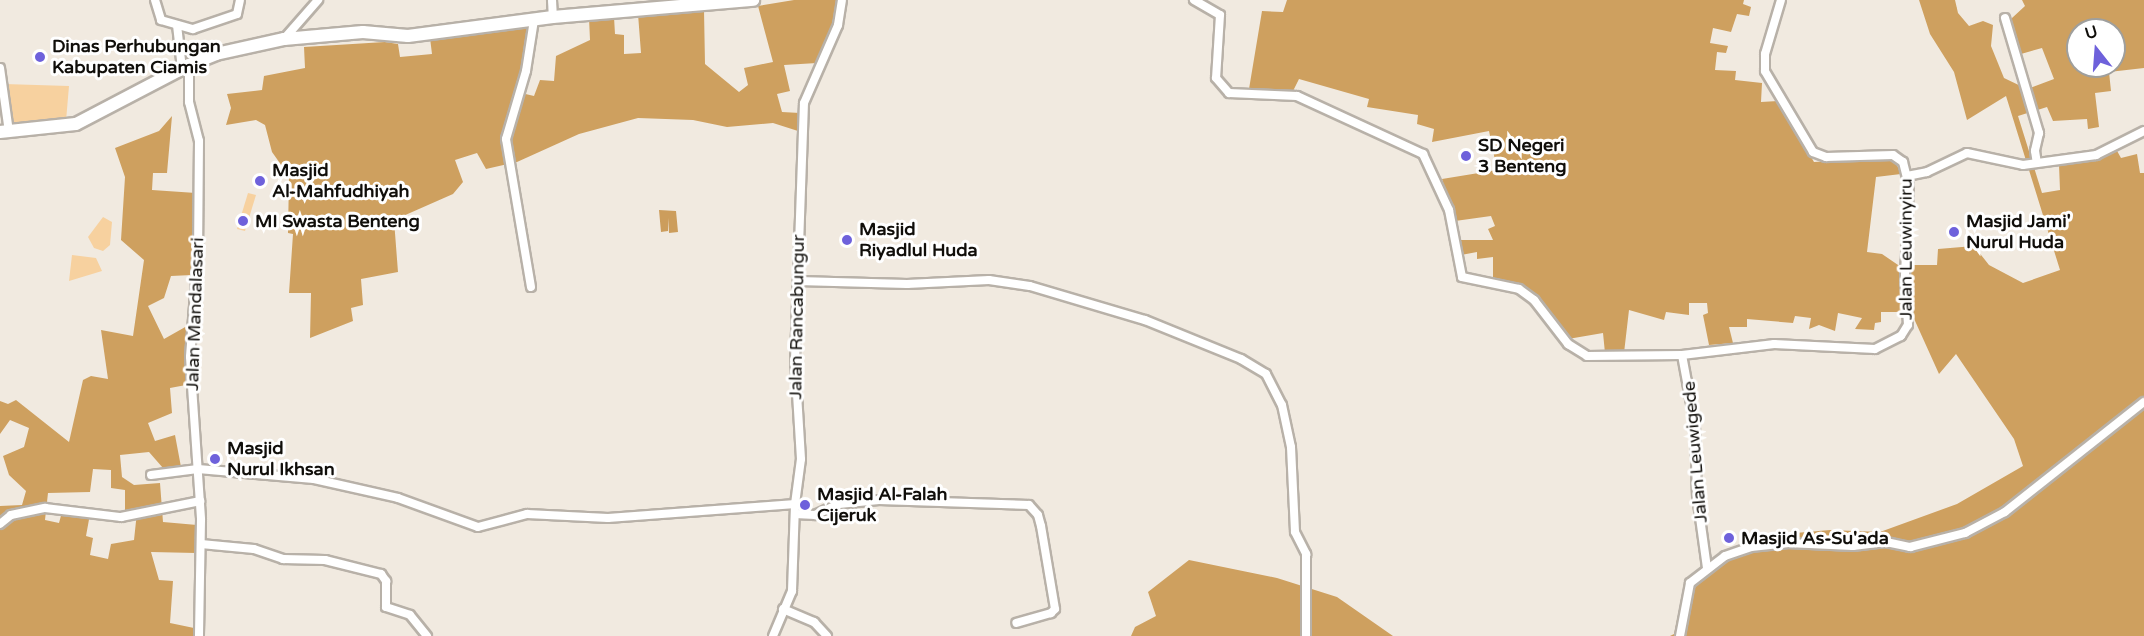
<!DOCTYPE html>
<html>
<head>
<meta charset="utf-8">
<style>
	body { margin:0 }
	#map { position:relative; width:2144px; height:636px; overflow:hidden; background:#f1eae0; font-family:"Varela Round",sans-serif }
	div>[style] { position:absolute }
	.green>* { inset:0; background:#f7d19f }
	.forest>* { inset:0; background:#cea05f }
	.water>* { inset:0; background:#cc9d5c }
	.roads { filter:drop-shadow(2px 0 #b8b1a8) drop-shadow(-2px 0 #b8b1a8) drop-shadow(0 2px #b8b1a8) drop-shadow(0 -2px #b8b1a8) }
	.street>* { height:8px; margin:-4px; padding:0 4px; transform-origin:4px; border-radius:4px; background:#fff }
	.secondary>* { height:12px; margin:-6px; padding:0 6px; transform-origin:6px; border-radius:6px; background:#fff }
	.dots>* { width:16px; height:16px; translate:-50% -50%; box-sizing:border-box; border:3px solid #fff; border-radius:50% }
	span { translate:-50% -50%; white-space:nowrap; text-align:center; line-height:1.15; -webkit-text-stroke:6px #fff; paint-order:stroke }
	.poi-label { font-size:18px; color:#100e0a; font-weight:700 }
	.left { translate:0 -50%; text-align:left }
	.street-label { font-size:18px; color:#100e0a }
	.north { position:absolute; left:2066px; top:18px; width:60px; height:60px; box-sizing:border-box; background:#fff; border:2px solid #9f9f9d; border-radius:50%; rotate:343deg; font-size:16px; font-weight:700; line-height:24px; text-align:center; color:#100e0a }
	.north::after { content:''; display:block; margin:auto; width:21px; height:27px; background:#6e61db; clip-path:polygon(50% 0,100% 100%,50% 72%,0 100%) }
</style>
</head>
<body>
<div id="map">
	<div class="green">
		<i style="clip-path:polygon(4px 84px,69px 86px,66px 121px,12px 130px)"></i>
		<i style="clip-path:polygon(248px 193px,256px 195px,245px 231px,237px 229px)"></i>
		<i style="clip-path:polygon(103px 217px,112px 222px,110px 245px,103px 251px,94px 248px,88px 237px)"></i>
		<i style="clip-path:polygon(72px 255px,96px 258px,102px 271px,69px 281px)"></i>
	</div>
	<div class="forest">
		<i style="clip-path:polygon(794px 0,838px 0,835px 27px,817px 63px,784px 65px,790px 91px,777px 94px,782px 112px,800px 113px,798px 131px,773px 123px,727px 127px,693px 120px,638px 118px,579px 134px,517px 162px,486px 169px,477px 153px,455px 160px,463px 182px,453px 194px,394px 220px,398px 272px,361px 279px,363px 305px,351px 308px,353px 321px,310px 338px,311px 293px,289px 293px,293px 234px,288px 233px,289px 176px,272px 152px,265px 125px,256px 120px,226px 125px,231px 108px,227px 94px,262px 90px,264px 76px,305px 68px,304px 47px,385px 42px,398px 44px,400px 57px,432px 54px,430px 38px,531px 25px,517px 92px,534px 96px,540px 80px,554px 81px,556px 56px,590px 40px,589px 18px,614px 17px,615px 34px,624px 35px,624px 54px,641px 53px,638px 14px,704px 10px,705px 64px,739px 92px,748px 85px,744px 68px,773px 62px,758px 6px)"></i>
		<i style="clip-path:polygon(1287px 0,1744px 0,1743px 4px,1751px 7px,1749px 16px,1737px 14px,1731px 32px,1713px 28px,1710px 43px,1728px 46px,1726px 53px,1717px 52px,1715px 70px,1736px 71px,1735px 80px,1762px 83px,1761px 102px,1778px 101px,1814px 162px,1892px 158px,1896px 163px,1901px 174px,1876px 177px,1867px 252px,1882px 254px,1901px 267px,1903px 312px,1881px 312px,1881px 322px,1875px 323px,1874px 330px,1855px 329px,1862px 318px,1838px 313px,1835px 331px,1819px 325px,1809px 329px,1811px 318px,1795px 316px,1793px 323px,1747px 319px,1747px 327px,1729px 327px,1733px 343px,1709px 345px,1703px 315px,1708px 313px,1707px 303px,1689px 303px,1689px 315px,1666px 312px,1664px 320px,1629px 310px,1624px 353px,1605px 353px,1603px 333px,1568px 339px,1537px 299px,1493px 280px,1493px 257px,1477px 259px,1477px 252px,1461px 255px,1457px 240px,1493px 240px,1488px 229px,1495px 226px,1491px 216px,1455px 221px,1442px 179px,1497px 170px,1489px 131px,1432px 142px,1434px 129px,1417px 124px,1418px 115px,1367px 107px,1369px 99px,1299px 79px,1293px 91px,1249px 89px,1262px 11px,1283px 12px)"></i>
		<i style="clip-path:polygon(evenodd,1919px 0,1955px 0,1958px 13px,1969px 26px,1983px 21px,1993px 25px,1991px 46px,2004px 78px,2027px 89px,2054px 79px,2042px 48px,2021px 54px,2017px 40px,2008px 42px,2012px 18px,2025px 6px,2022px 0,2144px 0,2144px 68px,2109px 72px,2111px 91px,2095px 93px,2099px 127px,2088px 129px,2087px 119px,2053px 121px,2047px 107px,2018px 116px,2042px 193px,2060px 190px,2059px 165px,2094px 159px,2116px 149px,2121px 158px,2137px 154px,2140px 173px,2144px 173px,2144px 636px,1670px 636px,1674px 634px,1685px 583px,1720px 554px,1772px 535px,1830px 530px,1880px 532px,1957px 504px,2023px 466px,2014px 439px,1956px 354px,1939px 374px,1911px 312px,1911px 265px,1937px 265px,1938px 249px,1974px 246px,1989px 265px,2023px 283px,2060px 270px,2006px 96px,1967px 120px,1954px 72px,1930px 34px,1919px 0,2078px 30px,2114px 30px,2114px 66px,2078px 66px,2078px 30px)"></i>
		<i style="clip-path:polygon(evenodd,172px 116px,167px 173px,153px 173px,152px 190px,196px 193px,192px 275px,171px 276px,164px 298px,148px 306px,164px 339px,187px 326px,186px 385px,170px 388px,172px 413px,148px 423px,155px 441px,175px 435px,181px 467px,163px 468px,149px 452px,120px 455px,122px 477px,134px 485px,160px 483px,163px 522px,197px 525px,196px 553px,151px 552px,159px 580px,173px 581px,170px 623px,194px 628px,194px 636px,0 636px,0 506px,22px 505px,26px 491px,9px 475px,3px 456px,24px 447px,29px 428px,10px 420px,0 434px,0 401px,8px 404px,16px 400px,69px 442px,83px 380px,91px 376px,108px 379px,101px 330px,133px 336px,144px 260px,121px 240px,125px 177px,115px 148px,159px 131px,172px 116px,93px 469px,111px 470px,111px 488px,125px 490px,125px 513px,137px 512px,134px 540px,111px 544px,108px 559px,90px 555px,93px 538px,86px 536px,90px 514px,62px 512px,59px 523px,45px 520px,48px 493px,90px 492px,93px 469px)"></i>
		<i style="clip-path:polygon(1189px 560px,1277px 578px,1337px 597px,1393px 636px,1406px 636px,1131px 636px,1135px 627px,1156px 616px,1148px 592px)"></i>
	</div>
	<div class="water">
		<i style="clip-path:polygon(659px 210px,676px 211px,678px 232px,669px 233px,668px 218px,668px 231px,661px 232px)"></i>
	</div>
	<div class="roads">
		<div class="street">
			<i style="left:155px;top:0;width:21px;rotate:73deg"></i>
			<i style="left:161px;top:20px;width:33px;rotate:16deg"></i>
			<i style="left:193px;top:29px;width:46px;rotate:-18.8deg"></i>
			<i style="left:237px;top:14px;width:14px;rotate:-78deg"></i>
			<i style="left:552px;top:0;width:17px;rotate:87deg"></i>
			<i style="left:1194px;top:0;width:30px;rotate:30deg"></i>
			<i style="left:1220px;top:15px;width:63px;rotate:93.6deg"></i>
			<i style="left:1216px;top:78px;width:20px;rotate:49deg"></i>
			<i style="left:1229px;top:93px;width:68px;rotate:2.5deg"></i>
			<i style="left:1297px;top:96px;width:139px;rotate:24.7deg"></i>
			<i style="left:1423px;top:154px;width:62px;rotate:65.1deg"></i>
			<i style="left:1449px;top:210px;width:68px;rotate:79deg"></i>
			<i style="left:1462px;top:277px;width:58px;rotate:11.9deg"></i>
			<i style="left:1519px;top:289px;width:19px;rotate:36deg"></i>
			<i style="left:1534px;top:300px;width:56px;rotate:52.3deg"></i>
			<i style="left:1568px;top:344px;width:22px;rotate:32deg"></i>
			<i style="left:1587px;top:356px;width:95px;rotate:-0.6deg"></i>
			<i style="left:1682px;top:355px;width:71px;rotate:79.5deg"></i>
			<i style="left:1695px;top:425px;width:71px;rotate:88.4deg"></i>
			<i style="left:1697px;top:496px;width:73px;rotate:82.1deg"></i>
			<i style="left:2005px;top:18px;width:120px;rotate:73.5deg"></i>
			<i style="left:2039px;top:133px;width:18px;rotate:103deg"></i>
			<i style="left:2035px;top:151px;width:12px;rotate:81deg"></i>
			<i style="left:177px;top:25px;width:44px;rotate:83.5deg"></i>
			<i style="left:284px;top:39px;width:52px;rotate:-48.9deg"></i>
			<i style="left:189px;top:65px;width:37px;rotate:90deg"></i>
			<i style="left:189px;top:102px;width:40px;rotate:75.6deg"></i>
			<i style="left:199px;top:141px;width:114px;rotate:90.5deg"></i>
			<i style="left:198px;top:255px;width:102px;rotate:94.5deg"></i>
			<i style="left:190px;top:357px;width:163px;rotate:86.1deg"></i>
			<i style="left:201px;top:520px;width:116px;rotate:91deg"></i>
			<i style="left:0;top:68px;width:65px;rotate:82deg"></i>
			<i style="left:1907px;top:176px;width:20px;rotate:-11deg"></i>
			<i style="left:1927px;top:172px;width:44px;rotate:-25.4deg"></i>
			<i style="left:1967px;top:153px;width:57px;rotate:12.1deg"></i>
			<i style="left:2023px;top:165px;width:74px;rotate:-7.8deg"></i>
			<i style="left:2096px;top:155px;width:54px;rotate:-26.6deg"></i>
			<i style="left:798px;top:281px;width:109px;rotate:1.6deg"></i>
			<i style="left:907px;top:284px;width:82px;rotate:-2.8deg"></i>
			<i style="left:989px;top:280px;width:41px;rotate:8.3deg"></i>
			<i style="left:1030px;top:286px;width:120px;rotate:16.5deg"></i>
			<i style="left:1145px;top:320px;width:104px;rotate:22.1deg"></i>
			<i style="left:1241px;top:359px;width:29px;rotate:31deg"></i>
			<i style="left:1266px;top:374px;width:35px;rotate:63deg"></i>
			<i style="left:1282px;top:405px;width:43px;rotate:77.9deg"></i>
			<i style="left:1291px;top:447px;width:85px;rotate:87.3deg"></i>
			<i style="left:1295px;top:532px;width:25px;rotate:63deg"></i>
			<i style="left:1306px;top:554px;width:82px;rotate:90deg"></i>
			<i style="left:531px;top:287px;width:150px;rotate:-99.6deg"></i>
			<i style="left:506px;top:139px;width:71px;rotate:-73.6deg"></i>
			<i style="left:526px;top:71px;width:52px;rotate:-81.1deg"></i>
			<i style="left:1682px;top:355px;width:93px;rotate:-6.8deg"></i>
			<i style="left:1774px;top:344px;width:101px;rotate:2.8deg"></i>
			<i style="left:1875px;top:349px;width:29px;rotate:-27deg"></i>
			<i style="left:1901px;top:336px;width:13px;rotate:-58deg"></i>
			<i style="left:1908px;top:325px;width:49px;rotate:-93.5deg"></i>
			<i style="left:1905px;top:276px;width:90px;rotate:-87.5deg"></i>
			<i style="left:1909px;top:186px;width:25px;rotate:-104deg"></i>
			<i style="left:1903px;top:162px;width:12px;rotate:-145deg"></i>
			<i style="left:1893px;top:155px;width:67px;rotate:178.3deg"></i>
			<i style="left:1826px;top:157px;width:14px;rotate:-159deg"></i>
			<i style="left:1813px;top:152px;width:94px;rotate:-120.7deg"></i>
			<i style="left:1765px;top:71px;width:17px;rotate:-90deg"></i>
			<i style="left:1765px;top:54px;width:56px;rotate:-73.5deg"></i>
			<i style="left:151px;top:475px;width:47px;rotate:-7.3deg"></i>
			<i style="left:198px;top:469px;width:116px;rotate:4.9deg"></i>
			<i style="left:314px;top:479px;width:86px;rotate:12.7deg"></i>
			<i style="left:398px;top:498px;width:85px;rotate:19.9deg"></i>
			<i style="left:478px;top:527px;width:51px;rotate:-14.9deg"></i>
			<i style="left:527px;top:514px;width:81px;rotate:2.8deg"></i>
			<i style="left:608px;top:518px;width:188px;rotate:-4.3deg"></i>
			<i style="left:795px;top:514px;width:20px;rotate:3deg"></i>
			<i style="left:815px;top:515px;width:26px;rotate:-25deg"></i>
			<i style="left:839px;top:504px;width:40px;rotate:-5.7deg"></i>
			<i style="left:879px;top:500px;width:150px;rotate:1.9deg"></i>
			<i style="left:1029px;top:505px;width:13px;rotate:48deg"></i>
			<i style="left:1038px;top:515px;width:11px;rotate:75deg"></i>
			<i style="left:1041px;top:526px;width:84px;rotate:80.4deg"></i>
			<i style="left:1055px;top:609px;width:6px;rotate:135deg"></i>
			<i style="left:1051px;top:613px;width:36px;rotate:164deg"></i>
			<i style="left:0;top:524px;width:14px;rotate:-39deg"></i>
			<i style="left:11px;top:515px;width:35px;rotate:-12deg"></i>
			<i style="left:45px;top:508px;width:77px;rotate:6.8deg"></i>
			<i style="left:121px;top:517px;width:81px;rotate:-11.4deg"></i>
			<i style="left:201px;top:544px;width:53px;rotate:5.4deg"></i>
			<i style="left:254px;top:549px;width:31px;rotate:19deg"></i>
			<i style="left:283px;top:559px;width:42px;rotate:1.4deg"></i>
			<i style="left:325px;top:560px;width:58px;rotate:14deg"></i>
			<i style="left:381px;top:574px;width:9px;rotate:54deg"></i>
			<i style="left:386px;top:581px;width:26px;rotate:90deg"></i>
			<i style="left:386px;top:607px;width:25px;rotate:18deg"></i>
			<i style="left:410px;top:615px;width:27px;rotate:51deg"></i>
			<i style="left:783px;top:609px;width:34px;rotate:23deg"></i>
			<i style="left:814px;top:622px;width:19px;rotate:47deg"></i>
			<i style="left:773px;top:636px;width:49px;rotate:-67.1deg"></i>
			<i style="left:792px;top:591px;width:87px;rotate:-88deg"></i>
			<i style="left:795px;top:504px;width:45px;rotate:-82.4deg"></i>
			<i style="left:801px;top:459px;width:99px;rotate:-93.5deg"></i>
			<i style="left:795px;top:360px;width:257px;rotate:-88deg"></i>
			<i style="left:804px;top:103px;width:85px;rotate:-66.4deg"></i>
			<i style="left:838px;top:25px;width:25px;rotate:-81deg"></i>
			<i style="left:1680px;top:636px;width:54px;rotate:-79.3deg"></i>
			<i style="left:1690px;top:583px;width:44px;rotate:-37.6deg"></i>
			<i style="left:1725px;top:556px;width:28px;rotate:-19deg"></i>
			<i style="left:1751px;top:547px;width:36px;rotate:-6deg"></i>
			<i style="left:1787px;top:543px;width:66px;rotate:2.6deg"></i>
			<i style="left:1853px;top:546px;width:33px;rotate:-7deg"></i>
			<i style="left:1886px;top:542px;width:25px;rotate:12deg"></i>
			<i style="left:1910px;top:547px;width:57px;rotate:-14.3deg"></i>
			<i style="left:1965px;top:533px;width:45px;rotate:-27.7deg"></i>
			<i style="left:2005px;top:512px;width:177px;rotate:-38.4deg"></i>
		</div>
		<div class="secondary">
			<i style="left:0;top:132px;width:76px;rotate:-6deg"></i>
			<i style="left:76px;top:124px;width:127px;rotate:-27.6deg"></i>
			<i style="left:189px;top:65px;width:29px;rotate:-22deg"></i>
			<i style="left:216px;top:54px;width:70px;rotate:-12.4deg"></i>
			<i style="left:284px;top:39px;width:79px;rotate:-5.1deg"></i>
			<i style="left:363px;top:32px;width:45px;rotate:5.1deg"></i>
			<i style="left:408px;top:36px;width:146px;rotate:-7.5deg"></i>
			<i style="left:553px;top:17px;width:201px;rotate:-4.9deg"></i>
		</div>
	</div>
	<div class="dots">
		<i style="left:40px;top:57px;background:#6e61db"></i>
		<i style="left:1466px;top:156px;background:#6e61db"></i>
		<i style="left:260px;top:181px;background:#6e61db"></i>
		<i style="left:243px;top:221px;background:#6e61db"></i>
		<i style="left:1954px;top:232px;background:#6e61db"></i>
		<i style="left:847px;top:240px;background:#6e61db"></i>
		<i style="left:215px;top:459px;background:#6e61db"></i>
		<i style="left:805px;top:505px;background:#6e61db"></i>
		<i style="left:1729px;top:538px;background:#6e61db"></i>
	</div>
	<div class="poi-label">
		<span class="left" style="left:52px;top:57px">Dinas Perhubungan<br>Kabupaten Ciamis</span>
		<span class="left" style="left:1478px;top:156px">SD Negeri<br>3 Benteng</span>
		<span class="left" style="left:272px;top:181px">Masjid<br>Al-Mahfudhiyah</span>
		<span class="left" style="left:255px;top:221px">MI Swasta Benteng</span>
		<span class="left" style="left:1966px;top:232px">Masjid Jami'<br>Nurul Huda</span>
		<span class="left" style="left:859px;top:240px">Masjid<br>Riyadlul Huda</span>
		<span class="left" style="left:227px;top:459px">Masjid<br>Nurul Ikhsan</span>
		<span class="left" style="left:817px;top:505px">Masjid Al-Falah<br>Cijeruk</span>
		<span class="left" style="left:1741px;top:538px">Masjid As-Su'ada</span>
	</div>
	<div class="street-label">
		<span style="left:1906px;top:249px;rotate:-90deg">Jalan Leuwinyiru</span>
		<span style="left:195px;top:314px;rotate:-88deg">Jalan Mandalasari</span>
		<span style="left:797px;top:317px;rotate:-89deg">Jalan Rancabungur</span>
		<span style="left:1695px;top:452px;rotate:-95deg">Jalan Leuwigede</span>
	</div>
	<div class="north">U</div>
</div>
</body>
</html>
